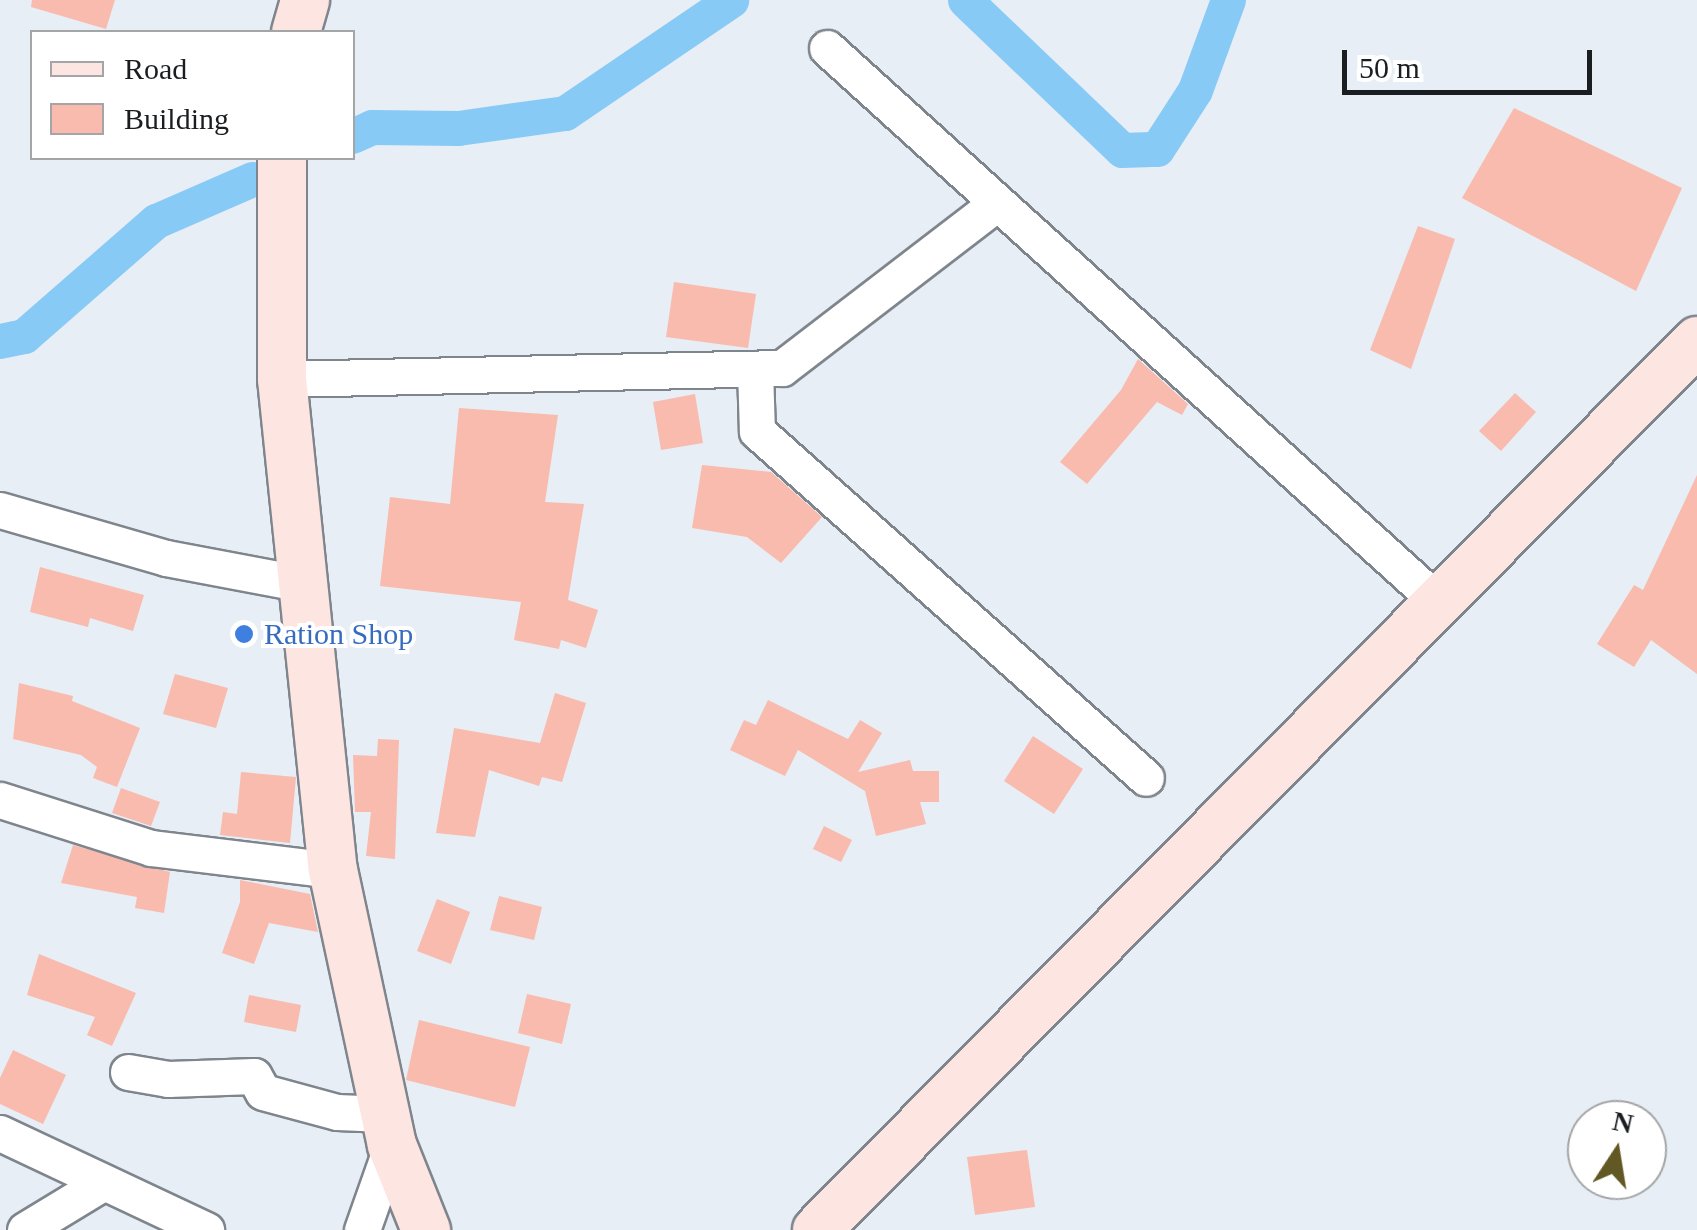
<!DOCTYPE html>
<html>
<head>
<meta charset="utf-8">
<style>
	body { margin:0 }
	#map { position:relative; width:1697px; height:1230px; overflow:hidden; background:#e7eef5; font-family:"Times New Roman",serif }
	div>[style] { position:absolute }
	.canal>* { height:35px; margin:-17.5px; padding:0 17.5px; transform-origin:17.5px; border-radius:17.5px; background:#88caf6 }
	.building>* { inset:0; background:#f8bbae }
	.roads { filter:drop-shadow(2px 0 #7f858c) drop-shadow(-2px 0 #7f858c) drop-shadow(0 2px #7f858c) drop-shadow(0 -2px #7f858c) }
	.street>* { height:35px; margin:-17.5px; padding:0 17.5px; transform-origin:17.5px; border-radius:17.5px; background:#fff }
	.secondary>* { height:48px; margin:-24px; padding:0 24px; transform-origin:24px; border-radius:24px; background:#fde5e2 }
	.dots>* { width:28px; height:28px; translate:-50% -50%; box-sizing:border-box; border:5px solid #fff; border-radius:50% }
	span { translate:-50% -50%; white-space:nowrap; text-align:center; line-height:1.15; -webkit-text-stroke:8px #fff; paint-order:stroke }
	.shop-label { font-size:30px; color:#366cbe }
	.left { translate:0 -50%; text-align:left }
	.legend { position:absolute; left:30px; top:30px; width:325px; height:130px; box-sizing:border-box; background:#fff; border:2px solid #a4a5a6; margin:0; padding:12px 18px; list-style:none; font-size:30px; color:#1b1e21 }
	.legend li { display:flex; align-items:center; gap:20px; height:50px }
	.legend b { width:50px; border:2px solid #a4a5a6 }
	.north { position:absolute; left:1567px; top:1100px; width:100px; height:100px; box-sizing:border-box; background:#fff; border:2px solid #a4a5a6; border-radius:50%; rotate:12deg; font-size:28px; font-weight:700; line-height:40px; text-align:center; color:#1b1e21 }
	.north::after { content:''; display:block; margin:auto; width:35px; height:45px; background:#615824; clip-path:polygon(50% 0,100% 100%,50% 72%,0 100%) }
	.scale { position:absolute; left:1342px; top:50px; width:250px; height:45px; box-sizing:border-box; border:5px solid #1b1e21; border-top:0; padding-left:12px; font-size:30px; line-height:35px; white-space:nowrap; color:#1b1e21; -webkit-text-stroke:8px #fff; paint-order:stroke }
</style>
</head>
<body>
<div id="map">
	<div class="canal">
		<i style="left:965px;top:0;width:217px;rotate:43.7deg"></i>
		<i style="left:1122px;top:150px;width:35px;rotate:-2deg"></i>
		<i style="left:1157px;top:149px;width:70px;rotate:-57.2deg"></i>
		<i style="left:1195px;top:90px;width:96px;rotate:-69.9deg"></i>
		<i style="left:352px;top:136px;width:22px;rotate:-24deg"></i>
		<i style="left:372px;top:127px;width:86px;rotate:0.7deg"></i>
		<i style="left:458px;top:128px;width:108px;rotate:-8deg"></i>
		<i style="left:565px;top:113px;width:201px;rotate:-34.2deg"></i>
		<i style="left:0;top:341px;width:25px;rotate:-12deg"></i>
		<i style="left:24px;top:336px;width:175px;rotate:-41.1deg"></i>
		<i style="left:156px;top:221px;width:105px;rotate:-23.6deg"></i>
	</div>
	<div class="building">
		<i style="clip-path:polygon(32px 0,115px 0,106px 29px,31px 7px)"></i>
		<i style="clip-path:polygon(1514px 108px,1682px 188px,1636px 291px,1462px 198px)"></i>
		<i style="clip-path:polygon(1418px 226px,1455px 239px,1411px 369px,1370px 350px)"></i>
		<i style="clip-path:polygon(674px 282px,756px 294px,748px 348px,666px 337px)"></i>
		<i style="clip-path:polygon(1138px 359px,1188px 404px,1182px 415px,1157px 402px,1087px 484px,1060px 462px,1121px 390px)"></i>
		<i style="clip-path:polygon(1515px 393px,1536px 412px,1501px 451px,1479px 431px)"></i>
		<i style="clip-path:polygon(695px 394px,703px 443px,661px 450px,653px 402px)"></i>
		<i style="clip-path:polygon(459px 408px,558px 415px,545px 502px,584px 504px,568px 600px,598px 610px,586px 648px,561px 640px,559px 649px,514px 640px,521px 602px,380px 586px,390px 497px,450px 504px)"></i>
		<i style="clip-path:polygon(702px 465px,771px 472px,822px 517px,781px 563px,747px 537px,692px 528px)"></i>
		<i style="clip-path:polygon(1697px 475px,1697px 674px,1651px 640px,1634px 667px,1597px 644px,1634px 585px,1643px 590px)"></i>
		<i style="clip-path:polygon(40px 567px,144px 595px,133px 631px,90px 618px,88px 627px,30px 612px)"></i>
		<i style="clip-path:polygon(175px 674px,228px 688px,216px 728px,163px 714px)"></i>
		<i style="clip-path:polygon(19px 683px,73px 696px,72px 701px,140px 728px,117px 787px,93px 778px,97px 767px,81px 755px,13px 739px)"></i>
		<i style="clip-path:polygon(555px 693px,586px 703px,562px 782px,542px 777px,539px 786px,489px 770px,475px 837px,436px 833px,454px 728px,540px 743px)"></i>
		<i style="clip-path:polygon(768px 700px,848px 739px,860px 720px,882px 733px,858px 772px,910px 760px,913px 771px,939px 771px,939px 802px,920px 802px,926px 824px,876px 836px,865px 791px,798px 750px,785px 776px,730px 750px,744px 720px,756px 725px)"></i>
		<i style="clip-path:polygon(1033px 736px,1083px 769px,1054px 814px,1004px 781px)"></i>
		<i style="clip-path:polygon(378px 739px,399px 740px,395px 859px,366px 856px,371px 812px,355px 812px,353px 755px,377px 756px)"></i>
		<i style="clip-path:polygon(241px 772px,296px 777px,290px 843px,220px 835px,223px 812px,237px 814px)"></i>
		<i style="clip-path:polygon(121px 788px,160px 802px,151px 826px,112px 813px)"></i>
		<i style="clip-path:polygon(824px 826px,852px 840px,841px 862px,813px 849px)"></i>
		<i style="clip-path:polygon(73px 845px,170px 872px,164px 913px,135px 908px,137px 897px,61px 883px)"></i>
		<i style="clip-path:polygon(240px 880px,310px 894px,318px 932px,269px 923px,254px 964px,222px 953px,240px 902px)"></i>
		<i style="clip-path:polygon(499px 896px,542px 907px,534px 940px,490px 930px)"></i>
		<i style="clip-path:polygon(437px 899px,470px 912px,451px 964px,417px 951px)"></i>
		<i style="clip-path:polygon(39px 954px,136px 993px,112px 1046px,87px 1035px,95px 1017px,27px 995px)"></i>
		<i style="clip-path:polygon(527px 994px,571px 1004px,562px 1044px,518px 1033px)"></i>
		<i style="clip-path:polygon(249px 995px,301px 1005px,296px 1032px,244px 1022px)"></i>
		<i style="clip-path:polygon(419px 1020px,530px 1047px,515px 1107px,406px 1080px)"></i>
		<i style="clip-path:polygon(13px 1050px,66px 1075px,43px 1124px,0 1104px,0 1078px)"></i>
		<i style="clip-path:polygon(1027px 1150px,1035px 1207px,975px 1215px,967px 1157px)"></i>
	</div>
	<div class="roads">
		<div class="street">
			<i style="left:827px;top:48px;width:823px;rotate:42.19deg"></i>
			<i style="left:755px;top:369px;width:62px;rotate:88.2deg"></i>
			<i style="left:757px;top:431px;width:521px;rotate:41.73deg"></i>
			<i style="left:282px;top:379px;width:500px;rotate:-1.26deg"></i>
			<i style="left:782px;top:368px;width:271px;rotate:-37.5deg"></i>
			<i style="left:0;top:510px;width:173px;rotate:16.1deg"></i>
			<i style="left:166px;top:558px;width:139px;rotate:10.7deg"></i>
			<i style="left:0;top:800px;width:158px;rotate:17.6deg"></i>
			<i style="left:151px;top:848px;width:183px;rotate:6.9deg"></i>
			<i style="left:128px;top:1072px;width:41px;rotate:9.9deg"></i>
			<i style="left:168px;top:1079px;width:86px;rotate:-2deg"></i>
			<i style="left:254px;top:1076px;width:18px;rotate:61deg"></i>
			<i style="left:263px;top:1092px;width:77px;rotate:15.1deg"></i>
			<i style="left:337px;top:1112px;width:48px;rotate:2.4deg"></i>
			<i style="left:0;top:1133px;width:228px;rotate:25.2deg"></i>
			<i style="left:25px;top:1230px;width:92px;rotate:-31.3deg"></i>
			<i style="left:362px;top:1230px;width:90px;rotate:-70.6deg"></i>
		</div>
		<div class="secondary">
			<i style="left:296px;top:32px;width:33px;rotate:-74deg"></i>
			<i style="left:282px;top:158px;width:221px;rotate:90deg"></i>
			<i style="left:282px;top:379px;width:494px;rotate:84.1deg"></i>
			<i style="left:333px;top:870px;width:281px;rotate:77.9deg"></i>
			<i style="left:392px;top:1145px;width:92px;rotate:68.2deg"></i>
			<i style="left:817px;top:1230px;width:1251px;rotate:-45.29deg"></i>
		</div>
	</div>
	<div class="dots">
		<i style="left:244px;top:634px;background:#3f7fe0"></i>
	</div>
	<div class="shop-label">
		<span class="left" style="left:264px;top:634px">Ration Shop</span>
	</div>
	<ul class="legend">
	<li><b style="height:12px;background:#fde5e2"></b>Road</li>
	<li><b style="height:28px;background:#f8bbae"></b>Building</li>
	</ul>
	<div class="north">N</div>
	<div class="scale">50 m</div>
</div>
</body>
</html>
